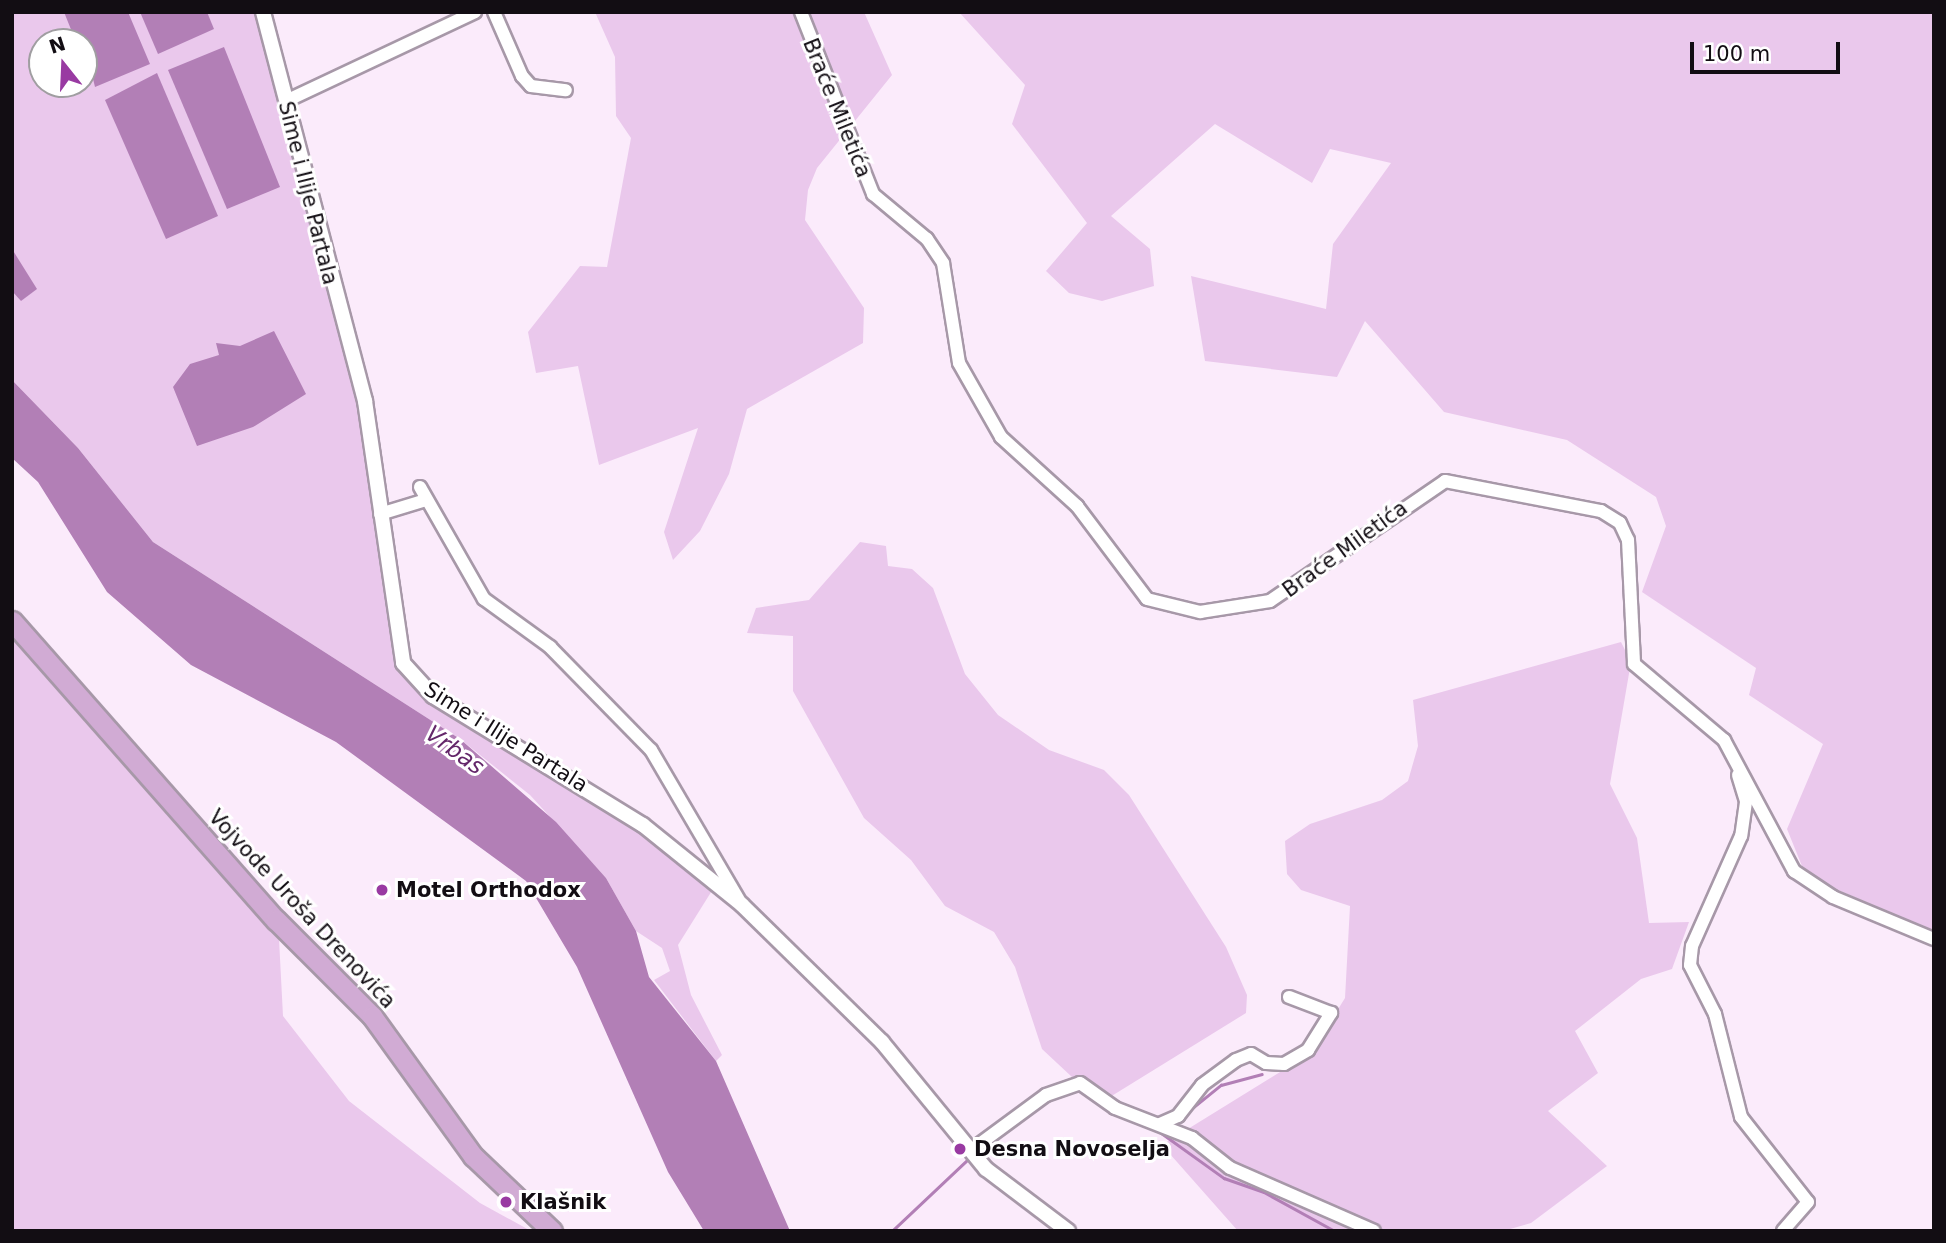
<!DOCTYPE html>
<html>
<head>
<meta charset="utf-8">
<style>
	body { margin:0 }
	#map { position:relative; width:1946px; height:1243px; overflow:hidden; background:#fbebfb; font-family:"DejaVu Sans",sans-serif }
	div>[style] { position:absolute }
	.green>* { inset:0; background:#eac8ec }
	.water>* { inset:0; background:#b27fb6 }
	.stream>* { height:2.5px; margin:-1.25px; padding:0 1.25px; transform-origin:1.25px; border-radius:1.25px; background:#b27fb6 }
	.roads { filter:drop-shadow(2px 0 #a798a8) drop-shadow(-2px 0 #a798a8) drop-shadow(0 2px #a798a8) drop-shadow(0 -2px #a798a8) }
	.minor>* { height:12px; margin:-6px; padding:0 6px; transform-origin:6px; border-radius:6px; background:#fff }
	.tertiary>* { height:14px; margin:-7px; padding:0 7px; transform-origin:7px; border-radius:7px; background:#fff }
	.primary>* { height:19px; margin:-9.5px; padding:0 9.5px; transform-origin:9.5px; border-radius:9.5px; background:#d1abd4 }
	.dots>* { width:19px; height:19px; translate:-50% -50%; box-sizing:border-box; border:4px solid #fff; border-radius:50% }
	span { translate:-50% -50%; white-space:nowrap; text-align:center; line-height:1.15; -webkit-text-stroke:6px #fff; paint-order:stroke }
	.street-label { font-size:21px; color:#120d13 }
	.poi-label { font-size:21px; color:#120d13; font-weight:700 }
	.left { translate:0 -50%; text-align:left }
	.water-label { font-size:23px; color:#64276a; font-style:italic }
	.frame { position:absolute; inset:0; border:14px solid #120d13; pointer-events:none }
	.north { position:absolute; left:28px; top:28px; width:70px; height:70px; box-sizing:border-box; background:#fff; border:2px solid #a09ea1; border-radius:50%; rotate:342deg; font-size:19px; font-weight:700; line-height:28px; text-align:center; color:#120d13 }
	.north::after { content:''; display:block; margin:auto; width:24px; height:32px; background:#993aa2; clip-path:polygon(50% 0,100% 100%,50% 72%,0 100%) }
	.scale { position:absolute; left:1690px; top:42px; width:150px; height:32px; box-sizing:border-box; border:4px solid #120d13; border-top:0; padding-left:9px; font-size:21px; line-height:24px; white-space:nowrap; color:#120d13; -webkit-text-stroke:5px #fff; paint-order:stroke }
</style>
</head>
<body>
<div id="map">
	<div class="green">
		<i style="clip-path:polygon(evenodd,12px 12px,263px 12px,356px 373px,405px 675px,426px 697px,642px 833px,713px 889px,678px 945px,691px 995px,722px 1055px,716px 1061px,654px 980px,670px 971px,662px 948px,636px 931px,606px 878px,530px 795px,460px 739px,153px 542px,78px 448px,12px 380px,12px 12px,42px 42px,84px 42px,84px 84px,42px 84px,42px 42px)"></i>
		<i style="clip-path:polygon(595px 12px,864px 12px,892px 75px,817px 168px,808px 190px,805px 220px,864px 308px,863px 343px,747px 409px,729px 474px,700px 531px,673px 560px,664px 532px,698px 428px,599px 465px,578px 366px,536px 373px,528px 332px,580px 266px,607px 267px,631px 138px,616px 116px,615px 57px)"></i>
		<i style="clip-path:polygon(959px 12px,1934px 12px,1934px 932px,1806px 876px,1787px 829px,1823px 744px,1749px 695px,1756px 668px,1642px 592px,1666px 526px,1656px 497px,1567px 440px,1444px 412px,1365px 321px,1337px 377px,1205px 361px,1191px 276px,1326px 309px,1333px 244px,1391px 163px,1330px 149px,1312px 183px,1215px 124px,1111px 216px,1150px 249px,1154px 286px,1102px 301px,1069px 293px,1046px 271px,1087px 223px,1012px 124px,1025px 85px)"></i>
		<i style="clip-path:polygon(860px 542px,886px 546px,888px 566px,912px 569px,933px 588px,965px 674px,998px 715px,1049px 750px,1104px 770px,1129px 795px,1226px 947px,1247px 995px,1246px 1013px,1110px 1097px,1072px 1077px,1042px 1049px,1015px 967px,994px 932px,945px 906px,911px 860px,864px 818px,793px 691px,793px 636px,747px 633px,756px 608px,809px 600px)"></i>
		<i style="clip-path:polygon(12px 633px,279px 939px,283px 1016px,349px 1101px,480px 1203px,531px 1231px,12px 1231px)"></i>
		<i style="clip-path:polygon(1621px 642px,1631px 662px,1610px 784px,1637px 838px,1649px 923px,1689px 922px,1672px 969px,1641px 979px,1575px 1031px,1598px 1073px,1548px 1111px,1607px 1166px,1531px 1223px,1503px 1231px,1238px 1231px,1162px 1145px,1311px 1053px,1345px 998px,1350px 906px,1301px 890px,1287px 874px,1285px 841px,1310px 824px,1382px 800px,1408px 781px,1418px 746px,1413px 700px)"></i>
	</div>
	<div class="water">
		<i style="clip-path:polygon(64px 12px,128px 12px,150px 64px,95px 87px,84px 42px,76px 42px)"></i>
		<i style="clip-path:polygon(140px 12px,207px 12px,214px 29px,158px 54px)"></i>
		<i style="clip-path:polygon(224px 47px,280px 187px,227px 209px,168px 70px)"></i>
		<i style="clip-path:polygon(157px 73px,218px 216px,166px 239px,105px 100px)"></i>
		<i style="clip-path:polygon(12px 249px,37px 289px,21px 301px,12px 291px)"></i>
		<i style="clip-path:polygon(274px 331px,306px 394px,253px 427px,197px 446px,173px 387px,190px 364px,219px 355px,216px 343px,240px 346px)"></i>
		<i style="clip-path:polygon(12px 380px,78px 448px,153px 542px,460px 739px,556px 822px,606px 878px,636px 931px,649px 977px,716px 1061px,790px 1231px,704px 1231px,668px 1172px,577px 967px,526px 881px,336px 742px,191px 665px,107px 592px,38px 482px,12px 458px)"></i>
	</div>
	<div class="stream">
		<i style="left:1190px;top:1110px;width:40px;rotate:-39deg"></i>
		<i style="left:1221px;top:1085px;width:42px;rotate:-15deg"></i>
		<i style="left:1115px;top:1114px;width:25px;rotate:21deg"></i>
		<i style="left:1160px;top:1132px;width:79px;rotate:35.7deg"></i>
		<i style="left:1224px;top:1178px;width:42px;rotate:19.3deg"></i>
		<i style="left:1264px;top:1192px;width:81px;rotate:28.8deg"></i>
		<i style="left:892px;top:1231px;width:103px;rotate:-43.4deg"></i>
	</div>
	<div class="roads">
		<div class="minor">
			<i style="left:494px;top:12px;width:70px;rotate:66.4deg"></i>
			<i style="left:522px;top:76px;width:13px;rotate:48deg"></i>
			<i style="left:531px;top:86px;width:35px;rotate:7deg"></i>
			<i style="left:801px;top:12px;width:196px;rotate:68.4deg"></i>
			<i style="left:873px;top:194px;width:70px;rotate:39.8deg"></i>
			<i style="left:927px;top:239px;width:29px;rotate:56deg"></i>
			<i style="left:943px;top:263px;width:101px;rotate:80.9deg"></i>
			<i style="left:959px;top:363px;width:85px;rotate:60.4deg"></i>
			<i style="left:1001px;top:437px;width:103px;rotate:42.2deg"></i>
			<i style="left:1077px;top:506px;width:116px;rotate:53deg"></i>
			<i style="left:1147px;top:599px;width:55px;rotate:13.8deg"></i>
			<i style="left:1200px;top:612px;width:71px;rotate:-8.9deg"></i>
			<i style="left:1270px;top:601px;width:212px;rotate:-34.4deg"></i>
			<i style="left:1445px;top:481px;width:159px;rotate:10.9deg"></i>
			<i style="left:1601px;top:511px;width:22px;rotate:32deg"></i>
			<i style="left:1620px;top:523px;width:19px;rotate:65deg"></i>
			<i style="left:1628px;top:540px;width:124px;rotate:87.2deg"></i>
			<i style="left:1634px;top:664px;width:118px;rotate:40.2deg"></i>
			<i style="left:1724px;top:740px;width:149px;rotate:61.9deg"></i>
			<i style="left:1794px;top:871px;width:47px;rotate:33.7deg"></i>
			<i style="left:1833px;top:897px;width:109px;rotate:22.6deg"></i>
			<i style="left:286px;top:101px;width:209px;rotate:-25.2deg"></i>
			<i style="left:420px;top:487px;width:129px;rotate:60.3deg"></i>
			<i style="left:484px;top:599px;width:82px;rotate:36deg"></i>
			<i style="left:550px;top:647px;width:144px;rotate:45.6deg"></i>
			<i style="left:651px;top:750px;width:176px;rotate:59.6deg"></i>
			<i style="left:380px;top:514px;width:48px;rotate:-16.9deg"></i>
			<i style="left:1738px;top:775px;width:28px;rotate:73deg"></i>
			<i style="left:1746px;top:802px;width:34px;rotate:98deg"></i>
			<i style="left:1741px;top:836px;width:120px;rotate:114deg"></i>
			<i style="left:1692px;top:946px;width:19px;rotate:96deg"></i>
			<i style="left:1690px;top:965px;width:55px;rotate:63deg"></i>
			<i style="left:1715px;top:1014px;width:106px;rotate:75.8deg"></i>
			<i style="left:1741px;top:1117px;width:108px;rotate:51.8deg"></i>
			<i style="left:1808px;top:1202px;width:38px;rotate:131deg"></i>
			<i style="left:1160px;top:1124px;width:20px;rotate:-24deg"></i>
			<i style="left:1178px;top:1116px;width:39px;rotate:-52deg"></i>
			<i style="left:1202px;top:1085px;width:42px;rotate:-36.3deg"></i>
			<i style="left:1236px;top:1060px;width:16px;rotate:-22deg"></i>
			<i style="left:1251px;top:1054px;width:17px;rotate:31deg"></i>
			<i style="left:1266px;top:1063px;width:18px;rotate:3deg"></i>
			<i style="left:1284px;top:1064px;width:28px;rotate:-30deg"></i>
			<i style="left:1308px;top:1050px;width:44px;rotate:-58.1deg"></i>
			<i style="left:1331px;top:1013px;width:45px;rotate:-159.1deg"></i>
			<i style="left:970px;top:1151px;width:94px;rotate:-36.4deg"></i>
			<i style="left:1046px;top:1095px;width:36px;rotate:-19deg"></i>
			<i style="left:1080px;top:1083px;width:43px;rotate:35.5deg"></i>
			<i style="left:1115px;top:1108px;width:83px;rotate:21.3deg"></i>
			<i style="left:1192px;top:1138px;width:48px;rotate:38.3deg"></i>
			<i style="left:1230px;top:1168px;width:157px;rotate:23.6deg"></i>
		</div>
		<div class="tertiary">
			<i style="left:263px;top:12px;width:402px;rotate:75.3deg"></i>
			<i style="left:365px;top:401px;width:265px;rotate:81.7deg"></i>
			<i style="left:403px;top:663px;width:45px;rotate:47.7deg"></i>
			<i style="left:433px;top:696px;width:246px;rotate:31.6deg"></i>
			<i style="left:643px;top:825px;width:127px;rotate:38.9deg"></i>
			<i style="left:742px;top:905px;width:196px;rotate:44.4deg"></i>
			<i style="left:882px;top:1042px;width:164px;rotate:50.7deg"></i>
			<i style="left:986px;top:1169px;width:103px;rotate:37.1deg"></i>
		</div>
		<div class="primary">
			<i style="left:12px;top:621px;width:399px;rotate:48.6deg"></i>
			<i style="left:276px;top:920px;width:136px;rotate:45deg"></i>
			<i style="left:372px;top:1016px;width:173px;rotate:54.2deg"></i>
			<i style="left:473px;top:1156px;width:109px;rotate:43.5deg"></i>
		</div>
	</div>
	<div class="dots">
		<i style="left:382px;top:890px;background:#993aa2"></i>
		<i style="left:960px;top:1149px;background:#993aa2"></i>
		<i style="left:506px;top:1202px;background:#993aa2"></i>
	</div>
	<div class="street-label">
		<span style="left:837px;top:108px;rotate:68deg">Braće Miletića</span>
		<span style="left:308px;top:193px;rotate:76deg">Sime i Ilije Partala</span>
		<span style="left:1345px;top:549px;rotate:-36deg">Braće Miletića</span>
		<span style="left:506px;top:737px;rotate:32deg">Sime i Ilije Partala</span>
		<span style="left:302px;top:909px;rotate:47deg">Vojvode Uroša Drenovića</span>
	</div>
	<div class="poi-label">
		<span class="left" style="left:396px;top:890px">Motel Orthodox</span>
		<span class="left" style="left:974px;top:1149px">Desna Novoselja</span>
		<span class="left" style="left:520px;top:1202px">Klašnik</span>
	</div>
	<div class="water-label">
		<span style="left:455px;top:750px;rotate:36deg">Vrbas</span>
	</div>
	<div class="frame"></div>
	<div class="north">N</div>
	<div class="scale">100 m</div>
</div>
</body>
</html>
